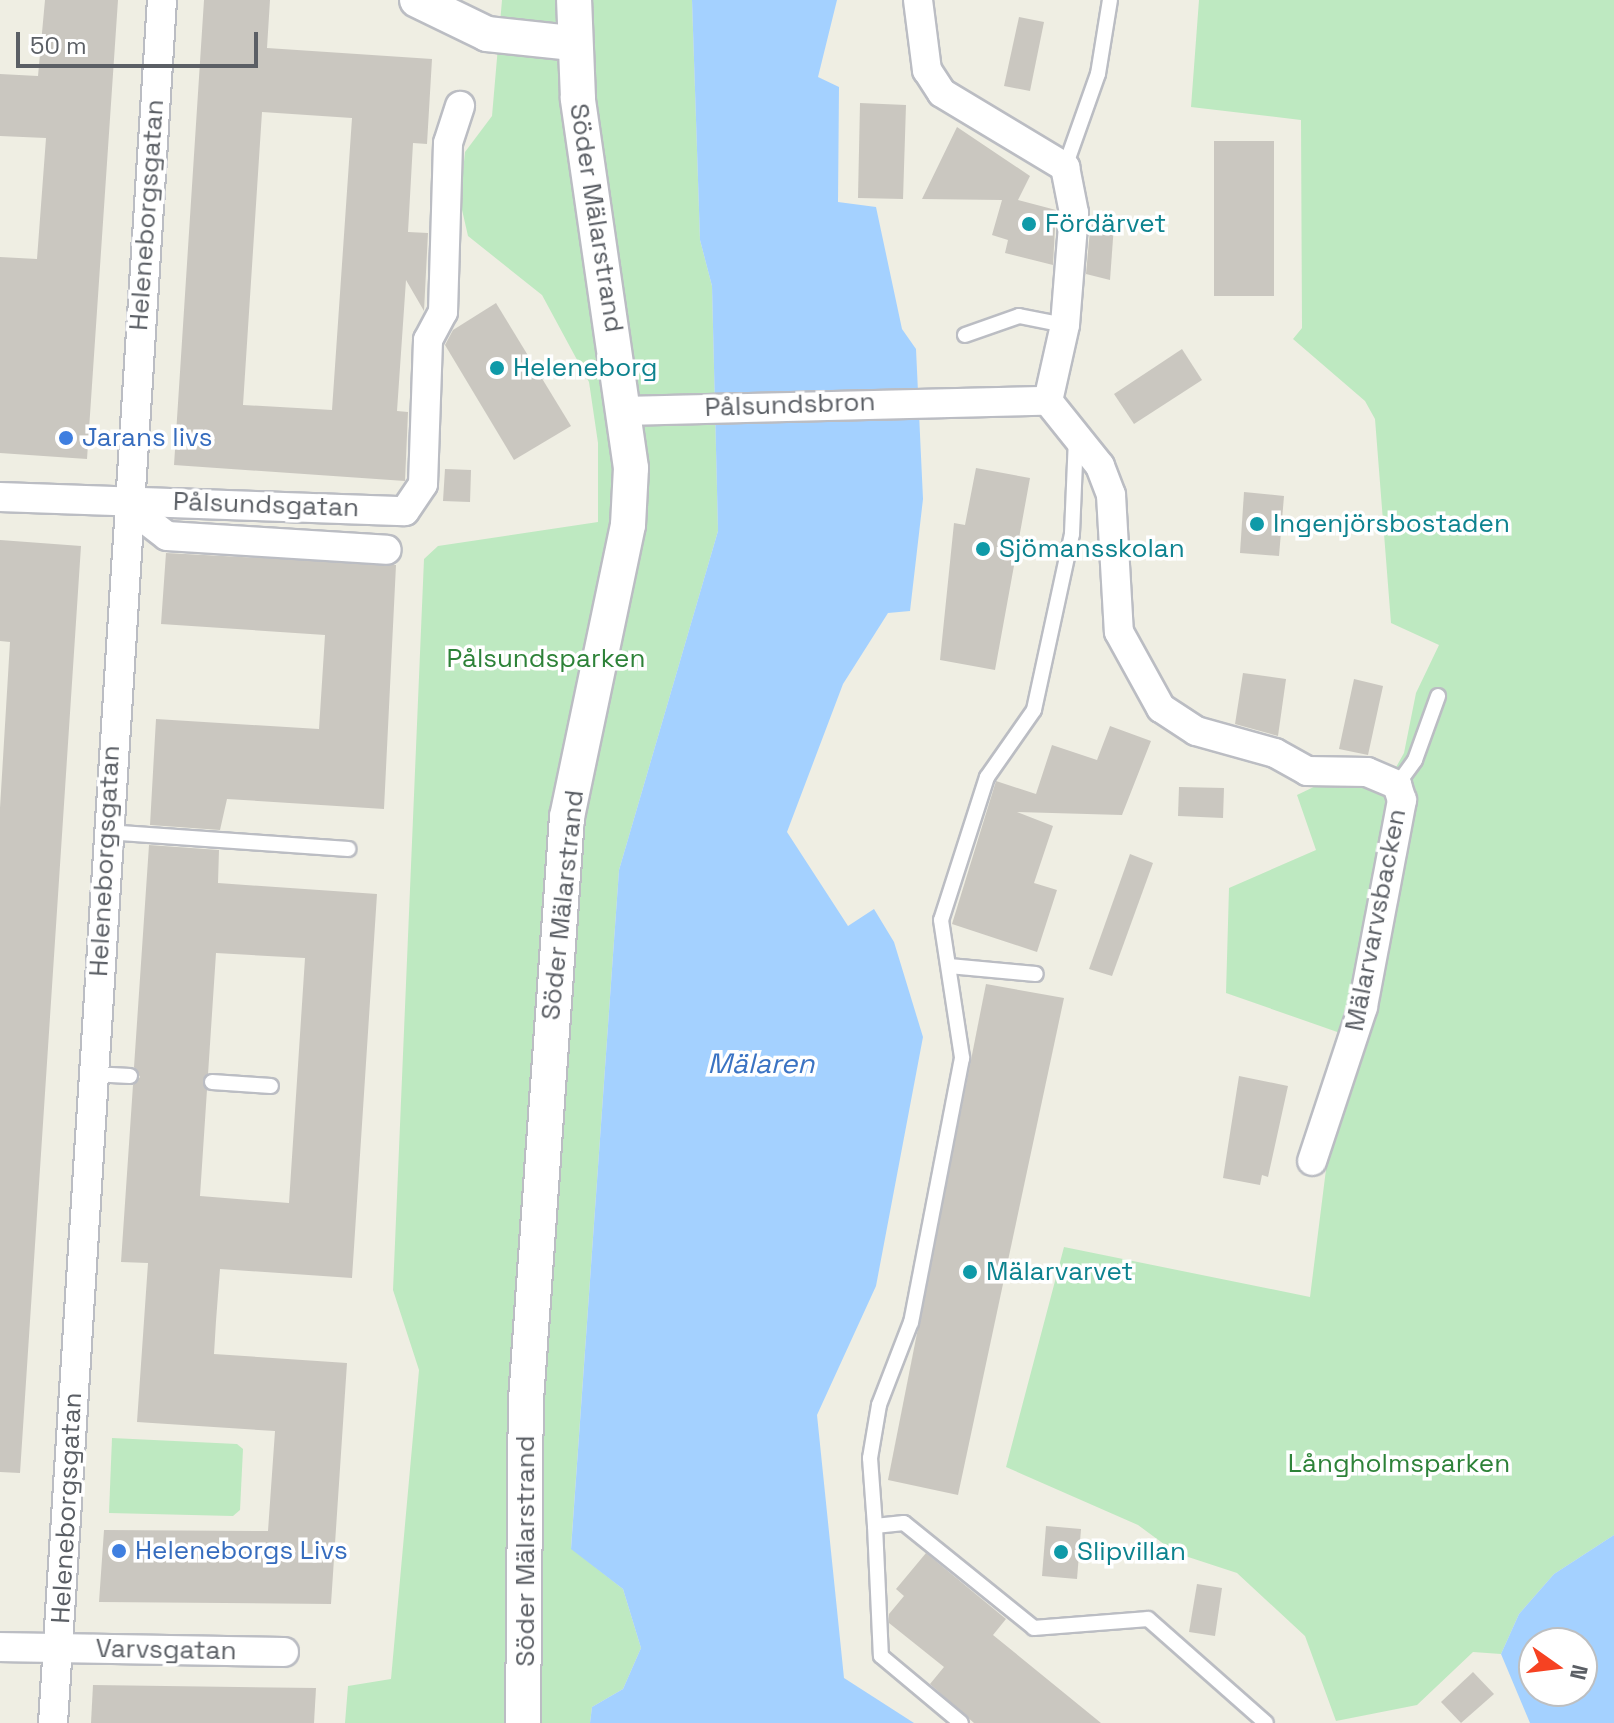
<!DOCTYPE html>
<html>
<head>
<meta charset="utf-8">
<style>
	body { margin:0 }
	#map { position:relative; width:1614px; height:1723px; overflow:hidden; background:#efeee3; font-family:"Space Grotesk",sans-serif }
	div>[style] { position:absolute }
	.green>* { inset:0; background:#bee9c1 }
	.water>* { inset:0; background:#a4d1ff }
	.building>* { inset:0; background:#cac7c0 }
	.roads { filter:drop-shadow(2px 0 #bbbdc3) drop-shadow(-2px 0 #bbbdc3) drop-shadow(0 2px #bbbdc3) drop-shadow(0 -2px #bbbdc3) }
	.service>* { height:14px; margin:-7px; padding:0 7px; transform-origin:7px; border-radius:7px; background:#fff }
	.minor>* { height:28px; margin:-14px; padding:0 14px; transform-origin:14px; border-radius:14px; background:#fff }
	.tertiary>* { height:34px; margin:-17px; padding:0 17px; transform-origin:17px; border-radius:17px; background:#fff }
	.dots>* { width:22px; height:22px; translate:-50% -50%; box-sizing:border-box; border:4px solid #fff; border-radius:50% }
	span { translate:-50% -50%; white-space:nowrap; text-align:center; line-height:1.15; -webkit-text-stroke:7px #fff; paint-order:stroke }
	.street-label { font-size:26px; color:#5b5f65 }
	.culture-label { font-size:26px; color:#0d838f }
	.left { translate:0 -50%; text-align:left }
	.shop-label { font-size:26px; color:#366cbe }
	.park-label { font-size:26px; color:#2d8238 }
	.water-label { font-size:28px; color:#3a73c3; font-style:italic }
	.north { position:absolute; left:1518px; top:1627px; width:80px; height:80px; box-sizing:border-box; background:#fff; border:2px solid #bdbfc1; border-radius:50%; rotate:104deg; font-size:22px; font-weight:700; line-height:32px; text-align:center; color:#5b5f65 }
	.north::after { content:''; display:block; margin:auto; width:28px; height:36px; background:#f64222; clip-path:polygon(50% 0,100% 100%,50% 72%,0 100%) }
	.scale { position:absolute; left:16px; top:32px; width:242px; height:36px; box-sizing:border-box; border:4px solid #5b5f65; border-top:0; padding-left:10px; font-size:24px; line-height:28px; white-space:nowrap; color:#5b5f65; -webkit-text-stroke:6px #fff; paint-order:stroke }
</style>
</head>
<body>
<div id="map">
	<div class="green">
		<i style="clip-path:polygon(502px 0,692px 0,700px 240px,712px 286px,718px 531px,619px 870px,571px 1548px,623px 1589px,641px 1648px,623px 1689px,592px 1707px,590px 1723px,345px 1723px,348px 1686px,391px 1679px,419px 1370px,393px 1290px,424px 559px,438px 546px,598px 522px,598px 443px,589px 382px,542px 295px,468px 236px,460px 201px,465px 152px,492px 116px)"></i>
		<i style="clip-path:polygon(1199px 0,1614px 0,1614px 1535px,1554px 1574px,1519px 1614px,1501px 1654px,1473px 1652px,1417px 1705px,1336px 1721px,1305px 1636px,1237px 1573px,1176px 1553px,1138px 1525px,1006px 1467px,1064px 1247px,1310px 1297px,1343px 1034px,1226px 993px,1229px 888px,1316px 850px,1297px 795px,1322px 783px,1385px 787px,1404px 753px,1416px 693px,1439px 645px,1391px 623px,1375px 419px,1365px 401px,1293px 339px,1302px 328px,1301px 120px,1191px 107px)"></i>
		<i style="clip-path:polygon(112px 1438px,237px 1444px,243px 1449px,240px 1510px,233px 1516px,109px 1513px)"></i>
	</div>
	<div class="water">
		<i style="clip-path:polygon(692px 0,837px 0,818px 77px,839px 87px,838px 202px,876px 207px,902px 329px,916px 349px,923px 499px,910px 611px,888px 613px,843px 684px,787px 832px,848px 926px,874px 909px,894px 942px,923px 1037px,876px 1286px,817px 1415px,844px 1678px,914px 1723px,590px 1723px,592px 1707px,623px 1689px,641px 1648px,623px 1589px,571px 1549px,619px 870px,718px 531px,712px 286px,700px 240px)"></i>
		<i style="clip-path:polygon(evenodd,1614px 1535px,1614px 1723px,1530px 1723px,1501px 1654px,1519px 1614px,1554px 1574px,1614px 1535px,1534px 1643px,1582px 1643px,1582px 1691px,1534px 1691px,1534px 1643px)"></i>
	</div>
	<div class="building">
		<i style="clip-path:polygon(45px 0,118px 0,87px 459px,0 453px,0 257px,37px 259px,46px 138px,0 136px,0 74px,38px 76px)"></i>
		<i style="clip-path:polygon(evenodd,204px 0,270px 0,267px 48px,432px 59px,427px 144px,413px 143px,408px 232px,428px 233px,424px 311px,406px 280px,397px 411px,408px 412px,405px 481px,174px 465px,204px 0,262px 112px,352px 118px,332px 410px,243px 405px,262px 112px)"></i>
		<i style="clip-path:polygon(1019px 17px,1044px 22px,1030px 91px,1004px 86px)"></i>
		<i style="clip-path:polygon(860px 103px,906px 105px,903px 199px,858px 198px)"></i>
		<i style="clip-path:polygon(957px 127px,1030px 176px,1018px 200px,1056px 210px,1053px 265px,1005px 253px,1008px 240px,992px 235px,1002px 200px,922px 199px)"></i>
		<i style="clip-path:polygon(1214px 141px,1274px 141px,1274px 296px,1214px 296px)"></i>
		<i style="clip-path:polygon(1091px 219px,1114px 225px,1110px 280px,1086px 274px)"></i>
		<i style="clip-path:polygon(496px 303px,571px 426px,514px 460px,445px 345px,453px 330px)"></i>
		<i style="clip-path:polygon(1182px 349px,1202px 380px,1134px 424px,1114px 394px)"></i>
		<i style="clip-path:polygon(976px 468px,1030px 478px,995px 670px,940px 660px,954px 523px,965px 525px)"></i>
		<i style="clip-path:polygon(445px 469px,471px 470px,470px 502px,443px 501px)"></i>
		<i style="clip-path:polygon(1244px 492px,1284px 496px,1279px 556px,1240px 553px)"></i>
		<i style="clip-path:polygon(0 540px,81px 546px,20px 1473px,0 1472px,0 808px,10px 642px,0 641px)"></i>
		<i style="clip-path:polygon(166px 553px,396px 565px,384px 809px,227px 799px,220px 830px,150px 825px,156px 719px,319px 729px,325px 635px,161px 624px)"></i>
		<i style="clip-path:polygon(1243px 673px,1286px 679px,1278px 736px,1235px 724px)"></i>
		<i style="clip-path:polygon(1354px 679px,1383px 686px,1368px 755px,1339px 749px)"></i>
		<i style="clip-path:polygon(1110px 726px,1151px 741px,1122px 815px,1017px 812px,1053px 826px,1034px 883px,1057px 890px,1037px 952px,952px 924px,996px 781px,1036px 794px,1052px 745px,1097px 760px)"></i>
		<i style="clip-path:polygon(1179px 787px,1224px 788px,1223px 818px,1178px 816px)"></i>
		<i style="clip-path:polygon(evenodd,149px 845px,219px 850px,218px 883px,377px 894px,352px 1278px,220px 1269px,216px 1321px,214px 1354px,347px 1363px,331px 1604px,99px 1602px,104px 1530px,268px 1531px,275px 1431px,137px 1422px,148px 1263px,121px 1262px,133px 1085px,140px 1077px,134px 1067px,149px 845px,216px 953px,305px 958px,289px 1203px,200px 1196px,216px 953px)"></i>
		<i style="clip-path:polygon(1130px 854px,1153px 863px,1112px 976px,1089px 969px)"></i>
		<i style="clip-path:polygon(986px 984px,1064px 998px,958px 1495px,888px 1480px)"></i>
		<i style="clip-path:polygon(1239px 1076px,1288px 1086px,1268px 1177px,1262px 1175px,1260px 1185px,1223px 1178px)"></i>
		<i style="clip-path:polygon(1046px 1526px,1081px 1529px,1077px 1579px,1042px 1576px)"></i>
		<i style="clip-path:polygon(926px 1553px,1006px 1619px,993px 1635px,1101px 1723px,974px 1723px,930px 1684px,944px 1667px,889px 1623px,889px 1614px,904px 1596px,896px 1589px)"></i>
		<i style="clip-path:polygon(1197px 1584px,1222px 1588px,1215px 1636px,1189px 1632px)"></i>
		<i style="clip-path:polygon(1473px 1672px,1494px 1694px,1461px 1723px,1441px 1702px)"></i>
		<i style="clip-path:polygon(93px 1685px,316px 1688px,314px 1723px,91px 1723px)"></i>
	</div>
	<div class="roads">
		<div class="service">
			<i style="left:1065px;top:167px;width:99px;rotate:-70.5deg"></i>
			<i style="left:1098px;top:74px;width:75px;rotate:-80.8deg"></i>
			<i style="left:965px;top:335px;width:57px;rotate:-19.4deg"></i>
			<i style="left:1019px;top:316px;width:47px;rotate:11.1deg"></i>
			<i style="left:1076px;top:438px;width:96px;rotate:92.4deg"></i>
			<i style="left:1072px;top:534px;width:180px;rotate:102.2deg"></i>
			<i style="left:1034px;top:710px;width:82px;rotate:125deg"></i>
			<i style="left:987px;top:777px;width:150px;rotate:107.8deg"></i>
			<i style="left:941px;top:920px;width:140px;rotate:81.3deg"></i>
			<i style="left:962px;top:1058px;width:269px;rotate:100.9deg"></i>
			<i style="left:911px;top:1322px;width:89px;rotate:111.1deg"></i>
			<i style="left:879px;top:1405px;width:54px;rotate:99.6deg"></i>
			<i style="left:870px;top:1458px;width:68px;rotate:85.8deg"></i>
			<i style="left:875px;top:1526px;width:29px;rotate:-6deg"></i>
			<i style="left:904px;top:1523px;width:167px;rotate:38.9deg"></i>
			<i style="left:1034px;top:1628px;width:114px;rotate:-4.5deg"></i>
			<i style="left:1148px;top:1619px;width:157px;rotate:41.4deg"></i>
			<i style="left:1397px;top:785px;width:31px;rotate:-54deg"></i>
			<i style="left:1415px;top:760px;width:68px;rotate:-70.2deg"></i>
			<i style="left:106px;top:832px;width:243px;rotate:4deg"></i>
			<i style="left:949px;top:966px;width:87px;rotate:5.3deg"></i>
			<i style="left:92px;top:1074px;width:38px;rotate:3deg"></i>
			<i style="left:212px;top:1082px;width:59px;rotate:3.9deg"></i>
			<i style="left:875px;top:1526px;width:130px;rotate:87.4deg"></i>
			<i style="left:881px;top:1656px;width:104px;rotate:39.9deg"></i>
		</div>
		<div class="minor">
			<i style="left:918px;top:0;width:71px;rotate:82.7deg"></i>
			<i style="left:927px;top:70px;width:27px;rotate:57deg"></i>
			<i style="left:942px;top:93px;width:144px;rotate:31deg"></i>
			<i style="left:1065px;top:167px;width:47px;rotate:78.9deg"></i>
			<i style="left:1074px;top:213px;width:112px;rotate:94.6deg"></i>
			<i style="left:1065px;top:325px;width:78px;rotate:102.6deg"></i>
			<i style="left:627px;top:411px;width:421px;rotate:-1.4deg"></i>
			<i style="left:1048px;top:401px;width:83px;rotate:51.3deg"></i>
			<i style="left:1100px;top:466px;width:31px;rotate:69deg"></i>
			<i style="left:1111px;top:495px;width:137px;rotate:86.7deg"></i>
			<i style="left:1119px;top:632px;width:87px;rotate:61.1deg"></i>
			<i style="left:1161px;top:708px;width:42px;rotate:33.3deg"></i>
			<i style="left:1196px;top:731px;width:82px;rotate:15.6deg"></i>
			<i style="left:1275px;top:753px;width:37px;rotate:29deg"></i>
			<i style="left:1307px;top:771px;width:60px;rotate:1deg"></i>
			<i style="left:1367px;top:772px;width:33px;rotate:23deg"></i>
			<i style="left:1397px;top:785px;width:16px;rotate:72deg"></i>
			<i style="left:1402px;top:800px;width:211px;rotate:100.7deg"></i>
			<i style="left:1363px;top:1007px;width:162px;rotate:108.3deg"></i>
			<i style="left:0;top:497px;width:405px;rotate:2deg"></i>
			<i style="left:405px;top:511px;width:32px;rotate:-56deg"></i>
			<i style="left:423px;top:484px;width:144px;rotate:-88deg"></i>
			<i style="left:428px;top:340px;width:32px;rotate:-62deg"></i>
			<i style="left:443px;top:312px;width:169px;rotate:-88.3deg"></i>
			<i style="left:448px;top:143px;width:39px;rotate:-72deg"></i>
			<i style="left:128px;top:506px;width:49px;rotate:37.6deg"></i>
			<i style="left:167px;top:536px;width:220px;rotate:3.6deg"></i>
			<i style="left:0;top:1647px;width:284px;rotate:1deg"></i>
			<i style="left:53px;top:1723px;width:1726px;rotate:-86.38deg"></i>
		</div>
		<div class="tertiary">
			<i style="left:417px;top:0;width:78px;rotate:25.9deg"></i>
			<i style="left:487px;top:34px;width:84px;rotate:6.1deg"></i>
			<i style="left:523px;top:1723px;width:323px;rotate:-89.5deg"></i>
			<i style="left:526px;top:1400px;width:584px;rotate:-85.98deg"></i>
			<i style="left:567px;top:817px;width:298px;rotate:-78.2deg"></i>
			<i style="left:628px;top:525px;width:57px;rotate:-87deg"></i>
			<i style="left:631px;top:468px;width:374px;rotate:-98.2deg"></i>
			<i style="left:578px;top:98px;width:98px;rotate:-92.3deg"></i>
		</div>
	</div>
	<div class="dots">
		<i style="left:1029px;top:224px;background:#0f9aa8"></i>
		<i style="left:497px;top:368px;background:#0f9aa8"></i>
		<i style="left:66px;top:438px;background:#3f7fe0"></i>
		<i style="left:1257px;top:524px;background:#0f9aa8"></i>
		<i style="left:983px;top:549px;background:#0f9aa8"></i>
		<i style="left:970px;top:1272px;background:#0f9aa8"></i>
		<i style="left:119px;top:1551px;background:#3f7fe0"></i>
		<i style="left:1061px;top:1552px;background:#0f9aa8"></i>
	</div>
	<div class="street-label">
		<span style="left:147px;top:215px;rotate:-86deg">Heleneborgsgatan</span>
		<span style="left:596px;top:218px;rotate:81deg">Söder Mälarstrand</span>
		<span style="left:790px;top:405px;rotate:-2deg">Pålsundsbron</span>
		<span style="left:266px;top:505px;rotate:2deg">Pålsundsgatan</span>
		<span style="left:105px;top:861px;rotate:-87deg">Heleneborgsgatan</span>
		<span style="left:563px;top:905px;rotate:-84deg">Söder Mälarstrand</span>
		<span style="left:1376px;top:920px;rotate:-79deg">Mälarvarvsbacken</span>
		<span style="left:67px;top:1508px;rotate:-87deg">Heleneborgsgatan</span>
		<span style="left:526px;top:1551px;rotate:-90deg">Söder Mälarstrand</span>
		<span style="left:166px;top:1650px;rotate:1deg">Varvsgatan</span>
	</div>
	<div class="culture-label">
		<span class="left" style="left:1045px;top:224px">Fördärvet</span>
		<span class="left" style="left:513px;top:368px">Heleneborg</span>
		<span class="left" style="left:1273px;top:524px">Ingenjörsbostaden</span>
		<span class="left" style="left:999px;top:549px">Sjömansskolan</span>
		<span class="left" style="left:986px;top:1272px">Mälarvarvet</span>
		<span class="left" style="left:1077px;top:1552px">Slipvillan</span>
	</div>
	<div class="shop-label">
		<span class="left" style="left:82px;top:438px">Jarans livs</span>
		<span class="left" style="left:135px;top:1551px">Heleneborgs Livs</span>
	</div>
	<div class="park-label">
		<span style="left:546px;top:659px">Pålsundsparken</span>
		<span style="left:1399px;top:1464px">Långholmsparken</span>
	</div>
	<div class="water-label">
		<span style="left:761px;top:1063px">Mälaren</span>
	</div>
	<div class="north">N</div>
	<div class="scale">50 m</div>
</div>
</body>
</html>
